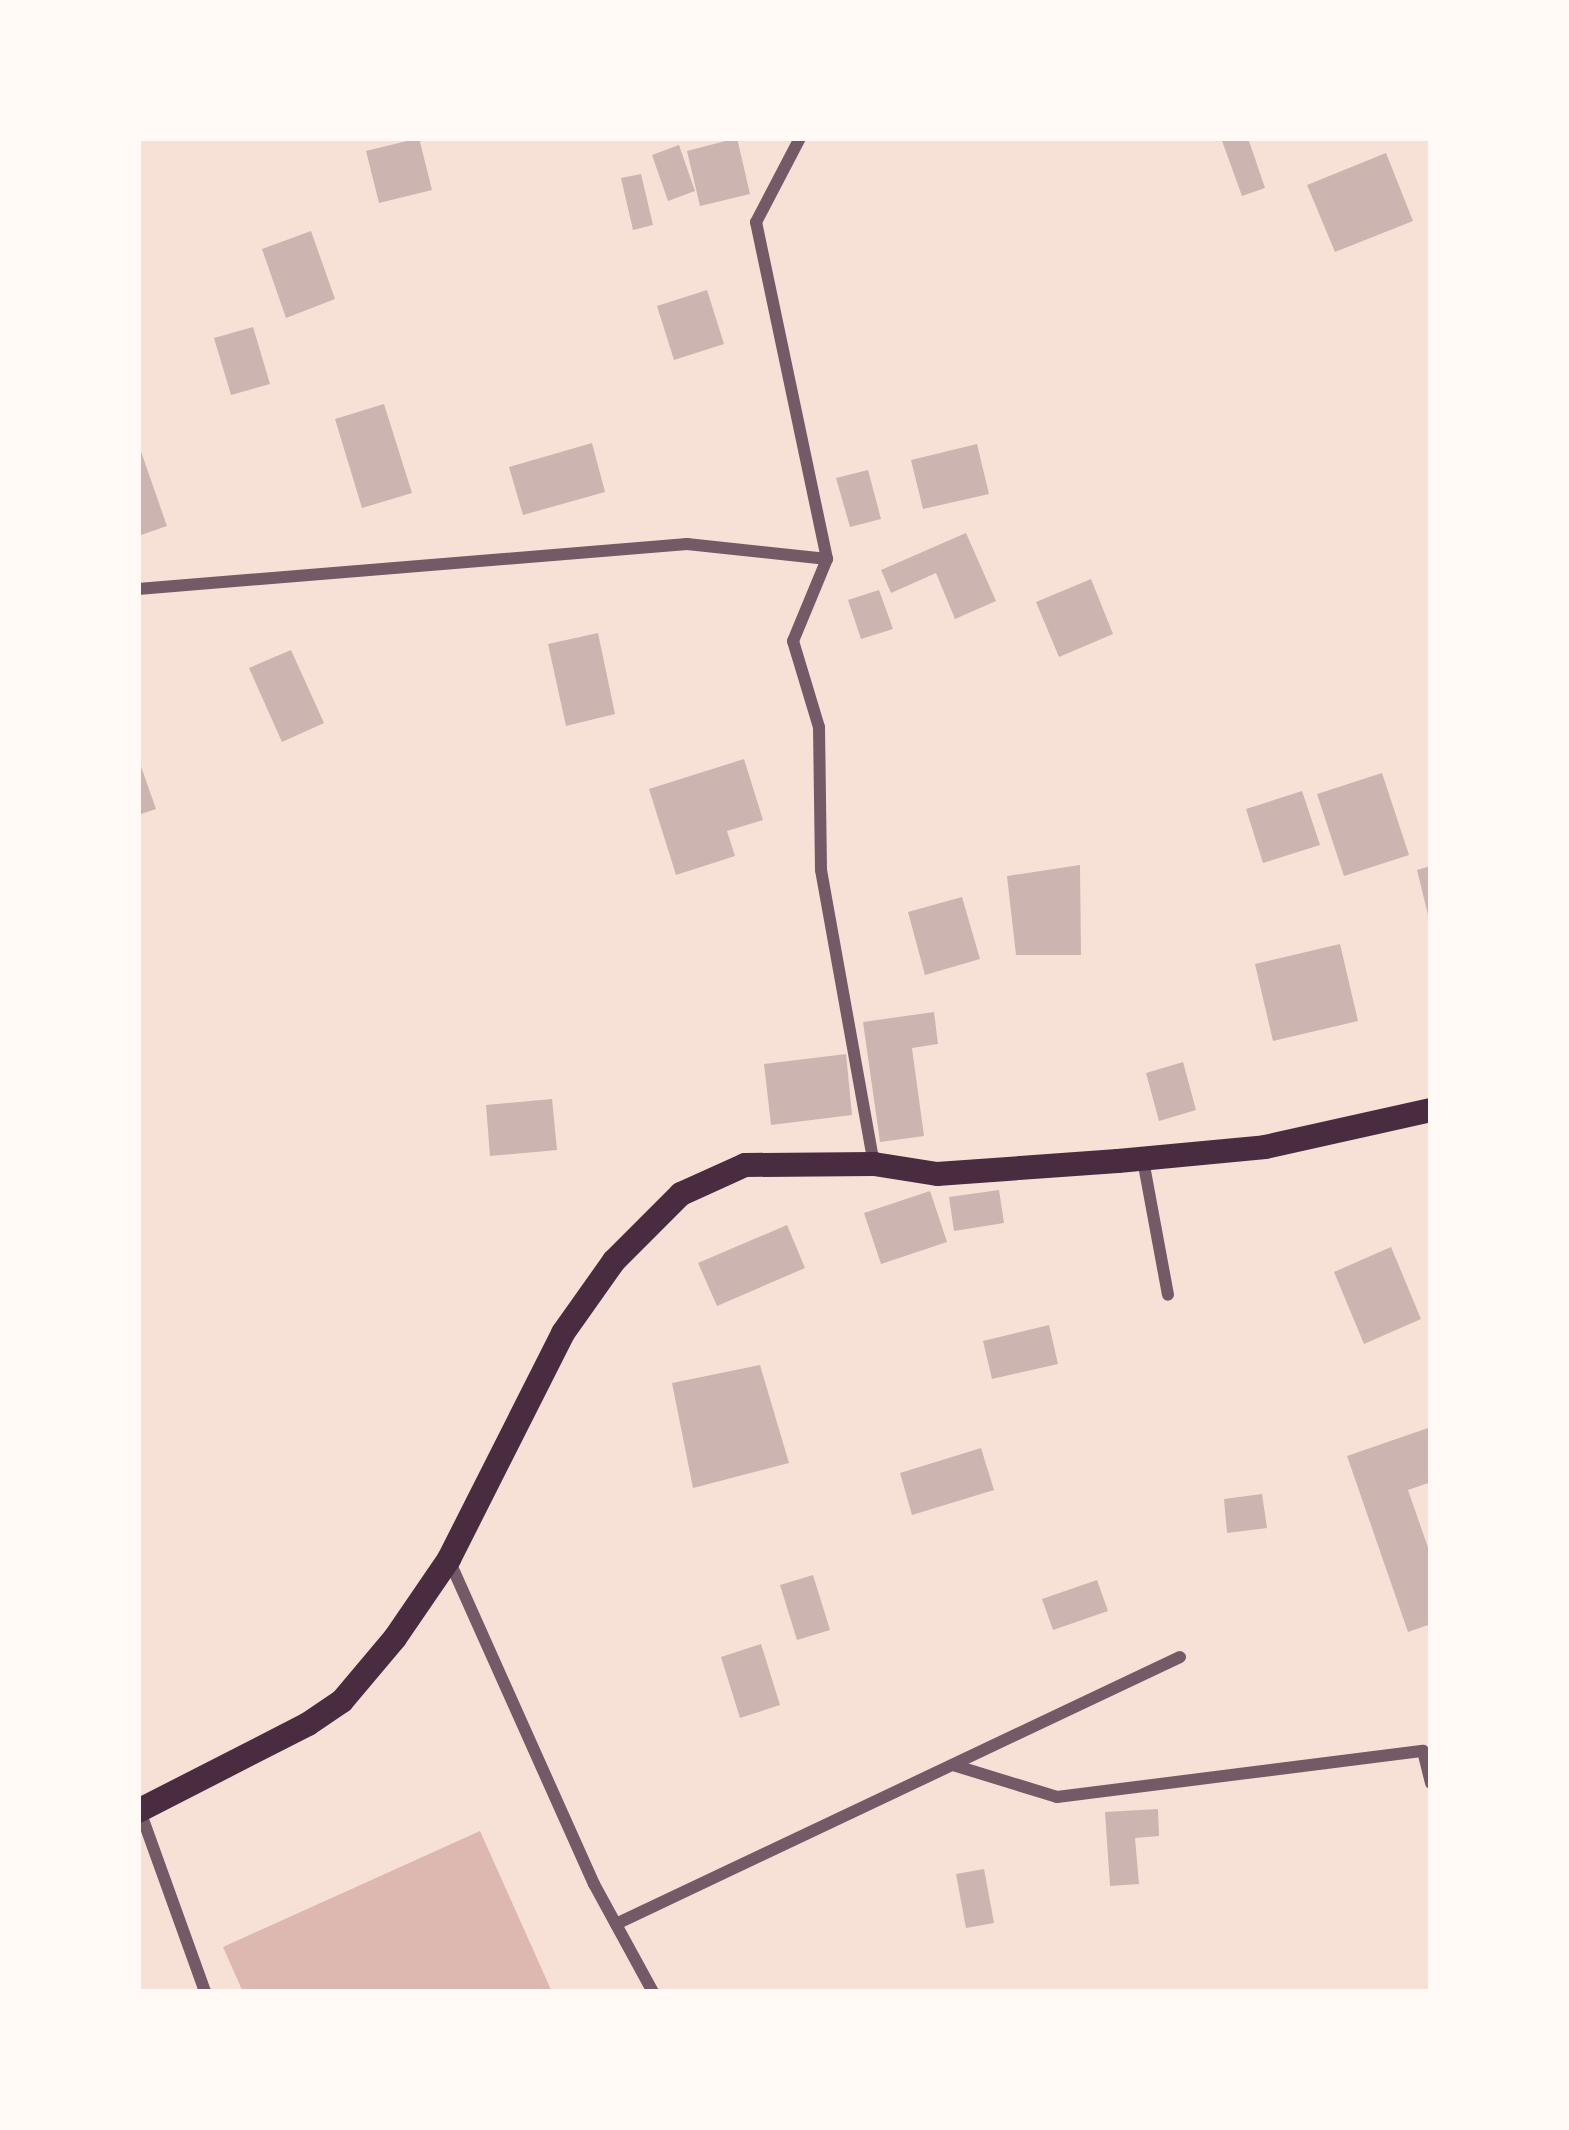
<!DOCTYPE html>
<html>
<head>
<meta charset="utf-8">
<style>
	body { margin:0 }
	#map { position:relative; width:1569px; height:2130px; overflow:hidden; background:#f7e1d7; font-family:Helvetica,sans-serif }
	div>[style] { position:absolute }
	.water>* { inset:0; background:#dcb8b0 }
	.building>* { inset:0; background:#ccb4b1 }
	.minor>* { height:12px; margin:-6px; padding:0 6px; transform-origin:6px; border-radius:6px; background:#755966 }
	.secondary>* { height:24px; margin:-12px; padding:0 12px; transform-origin:12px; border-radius:12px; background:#4a2c40 }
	span { translate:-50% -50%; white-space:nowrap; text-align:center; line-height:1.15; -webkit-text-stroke:9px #fffaf5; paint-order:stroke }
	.frame { position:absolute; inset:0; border:141px solid #fffaf5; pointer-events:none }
</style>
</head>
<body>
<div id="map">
	<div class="water">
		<i style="clip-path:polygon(480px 1831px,552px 1992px,243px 1992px,223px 1947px)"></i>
	</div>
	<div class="building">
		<i style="clip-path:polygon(419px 138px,432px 190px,379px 203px,366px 151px)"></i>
		<i style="clip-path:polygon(737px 138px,750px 194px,700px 206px,687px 151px)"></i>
		<i style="clip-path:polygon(1221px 138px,1248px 138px,1265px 188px,1242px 196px)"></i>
		<i style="clip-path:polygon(679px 145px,695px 191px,668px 201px,652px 155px)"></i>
		<i style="clip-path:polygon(1386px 153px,1413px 221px,1335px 252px,1307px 185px)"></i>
		<i style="clip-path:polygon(641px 174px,653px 225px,633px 230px,621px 178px)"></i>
		<i style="clip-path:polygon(311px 231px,335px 299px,286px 318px,262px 249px)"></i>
		<i style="clip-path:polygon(707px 290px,724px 344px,674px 360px,657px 306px)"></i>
		<i style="clip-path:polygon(253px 327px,270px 384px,231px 395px,214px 338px)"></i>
		<i style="clip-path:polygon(384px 404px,412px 493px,362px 508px,335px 419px)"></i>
		<i style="clip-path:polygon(138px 443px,167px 526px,138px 536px)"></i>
		<i style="clip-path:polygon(592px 443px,605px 492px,523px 515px,509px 467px)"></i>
		<i style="clip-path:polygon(977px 444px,989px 494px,923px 509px,911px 460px)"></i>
		<i style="clip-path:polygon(868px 470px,881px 519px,850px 527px,836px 478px)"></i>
		<i style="clip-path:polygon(966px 533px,996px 601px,955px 619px,936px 573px,891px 593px,881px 570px)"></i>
		<i style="clip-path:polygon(1091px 579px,1113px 634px,1059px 657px,1036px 602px)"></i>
		<i style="clip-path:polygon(879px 590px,893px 629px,861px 639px,848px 600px)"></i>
		<i style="clip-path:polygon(598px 633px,615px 714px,566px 726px,548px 644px)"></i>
		<i style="clip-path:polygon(291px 650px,324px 723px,282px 742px,249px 668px)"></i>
		<i style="clip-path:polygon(138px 758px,156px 809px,138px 815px)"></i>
		<i style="clip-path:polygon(744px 759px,763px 820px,727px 831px,735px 856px,676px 875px,649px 789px)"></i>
		<i style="clip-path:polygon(1382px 773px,1409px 855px,1344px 876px,1317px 794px)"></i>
		<i style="clip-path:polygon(1302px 791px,1320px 845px,1263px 863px,1246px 809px)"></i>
		<i style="clip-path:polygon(1080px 865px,1081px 955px,1016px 955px,1007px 876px)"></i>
		<i style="clip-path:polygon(1431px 866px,1431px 919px,1429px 919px,1417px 870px)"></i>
		<i style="clip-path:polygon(962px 897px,980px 959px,925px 975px,908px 912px)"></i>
		<i style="clip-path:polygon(1340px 944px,1358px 1021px,1273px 1041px,1255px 964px)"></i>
		<i style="clip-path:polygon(934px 1012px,938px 1044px,912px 1048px,924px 1136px,880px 1142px,863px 1022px)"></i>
		<i style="clip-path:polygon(846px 1054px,852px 1115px,771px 1125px,764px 1064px)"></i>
		<i style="clip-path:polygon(1183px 1062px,1196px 1110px,1159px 1121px,1146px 1073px)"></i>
		<i style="clip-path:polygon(552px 1099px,557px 1150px,490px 1156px,486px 1105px)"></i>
		<i style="clip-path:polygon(999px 1190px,1004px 1223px,954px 1231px,949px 1197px)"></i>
		<i style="clip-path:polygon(930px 1191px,947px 1242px,881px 1264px,864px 1213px)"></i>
		<i style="clip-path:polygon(787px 1225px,805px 1268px,717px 1306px,698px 1263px)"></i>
		<i style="clip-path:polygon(1391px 1247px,1421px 1319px,1364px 1344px,1334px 1272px)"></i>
		<i style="clip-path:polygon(1049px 1325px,1058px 1364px,992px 1379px,983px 1341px)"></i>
		<i style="clip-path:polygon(760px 1365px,789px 1463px,693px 1488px,672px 1383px)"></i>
		<i style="clip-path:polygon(1431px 1427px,1431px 1482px,1408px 1490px,1431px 1556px,1431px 1624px,1408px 1632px,1347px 1456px)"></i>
		<i style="clip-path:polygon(981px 1448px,994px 1490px,912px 1515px,900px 1473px)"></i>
		<i style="clip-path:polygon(1262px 1494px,1267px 1528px,1227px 1533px,1224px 1499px)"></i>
		<i style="clip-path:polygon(813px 1575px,830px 1630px,797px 1640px,780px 1585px)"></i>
		<i style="clip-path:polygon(1097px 1580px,1108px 1611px,1053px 1630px,1042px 1599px)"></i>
		<i style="clip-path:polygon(761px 1644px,780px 1705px,740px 1718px,721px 1657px)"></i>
		<i style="clip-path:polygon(1158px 1809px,1159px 1836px,1135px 1838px,1139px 1884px,1110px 1886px,1105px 1812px)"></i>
		<i style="clip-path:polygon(984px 1869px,994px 1923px,966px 1928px,956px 1874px)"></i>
	</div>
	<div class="minor">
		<i style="left:800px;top:138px;width:95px;rotate:117.6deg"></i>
		<i style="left:756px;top:222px;width:344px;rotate:78.1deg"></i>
		<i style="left:138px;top:589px;width:551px;rotate:-4.69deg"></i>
		<i style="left:687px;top:544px;width:141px;rotate:6.1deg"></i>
		<i style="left:827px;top:559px;width:89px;rotate:112.5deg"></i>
		<i style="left:793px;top:641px;width:90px;rotate:73.2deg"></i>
		<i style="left:819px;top:727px;width:143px;rotate:89.2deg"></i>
		<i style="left:821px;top:870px;width:299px;rotate:79.8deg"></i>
		<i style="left:1143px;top:1160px;width:137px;rotate:79.5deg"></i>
		<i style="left:449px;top:1560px;width:355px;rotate:65.9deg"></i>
		<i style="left:594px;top:1884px;width:123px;rotate:61.4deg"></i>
		<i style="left:953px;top:1765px;width:109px;rotate:17.1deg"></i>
		<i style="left:1057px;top:1797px;width:369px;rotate:-7.2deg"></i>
		<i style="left:1423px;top:1751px;width:33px;rotate:76deg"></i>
		<i style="left:140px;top:1811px;width:192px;rotate:70.2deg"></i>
		<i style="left:616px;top:1924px;width:624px;rotate:-25.33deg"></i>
	</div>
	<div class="secondary">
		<i style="left:138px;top:1811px;width:191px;rotate:-27.1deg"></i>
		<i style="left:308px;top:1724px;width:41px;rotate:-34.1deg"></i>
		<i style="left:342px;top:1701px;width:82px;rotate:-49.9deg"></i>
		<i style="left:395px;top:1638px;width:96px;rotate:-55.6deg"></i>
		<i style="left:449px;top:1559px;width:253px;rotate:-63.2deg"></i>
		<i style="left:563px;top:1333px;width:88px;rotate:-54.7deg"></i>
		<i style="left:614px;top:1261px;width:95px;rotate:-45deg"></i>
		<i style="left:681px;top:1194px;width:70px;rotate:-24.4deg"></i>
		<i style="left:745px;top:1165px;width:129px;rotate:-0.4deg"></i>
		<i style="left:874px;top:1164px;width:64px;rotate:9deg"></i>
		<i style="left:937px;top:1174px;width:181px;rotate:-4.1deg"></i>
		<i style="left:1118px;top:1161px;width:148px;rotate:-5.4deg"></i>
		<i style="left:1265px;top:1147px;width:170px;rotate:-12.6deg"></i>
	</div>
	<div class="frame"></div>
</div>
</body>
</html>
